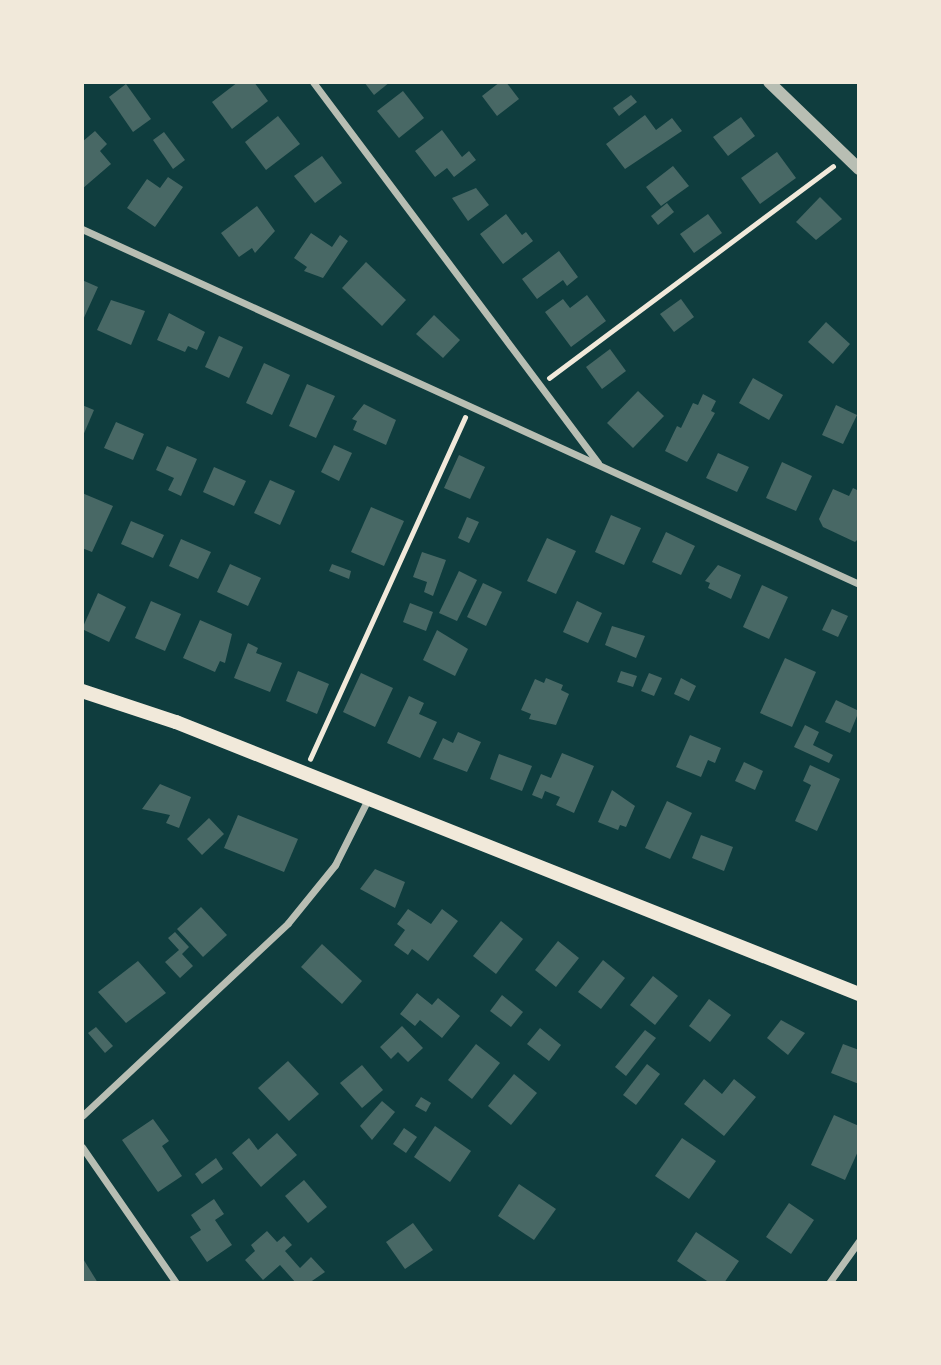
<!DOCTYPE html>
<html>
<head>
<meta charset="utf-8">
<style>
	body { margin:0 }
	#map { position:relative; width:941px; height:1365px; overflow:hidden; background:#0f3d3e; font-family:Ubuntu,sans-serif }
	div>[style] { position:absolute }
	.building>* { inset:0; background:#486865 }
	.path>* { height:4.5px; margin:-2.25px; padding:0 2.25px; transform-origin:2.25px; border-radius:2.25px; background:#f1e9da }
	.minor>* { height:7px; margin:-3.5px; padding:0 3.5px; transform-origin:3.5px; border-radius:3.5px; background:#b8beb3 }
	.tertiary>* { height:12px; margin:-6px; padding:0 6px; transform-origin:6px; border-radius:6px; background:#b8beb3 }
	.secondary>* { height:14px; margin:-7px; padding:0 7px; transform-origin:7px; border-radius:7px; background:#f1e9da }
	span { translate:-50% -50%; white-space:nowrap; text-align:center; line-height:1.15; -webkit-text-stroke:5px #f1e9da; paint-order:stroke }
	.frame { position:absolute; inset:0; border:84px solid #f1e9da; pointer-events:none }
</style>
</head>
<body>
<div id="map">
	<div class="building">
		<i style="clip-path:polygon(238px 82px,254px 82px,268px 101px,232px 129px,212px 102px)"></i>
		<i style="clip-path:polygon(364px 82px,390px 82px,374px 95px)"></i>
		<i style="clip-path:polygon(500px 82px,506px 82px,519px 99px,497px 116px,482px 96px)"></i>
		<i style="clip-path:polygon(126px 84px,151px 119px,133px 132px,109px 97px)"></i>
		<i style="clip-path:polygon(403px 91px,424px 118px,399px 138px,377px 111px)"></i>
		<i style="clip-path:polygon(631px 95px,637px 102px,619px 116px,613px 108px)"></i>
		<i style="clip-path:polygon(645px 115px,656px 130px,672px 118px,682px 131px,625px 169px,606px 144px)"></i>
		<i style="clip-path:polygon(278px 116px,300px 144px,266px 170px,245px 142px)"></i>
		<i style="clip-path:polygon(741px 117px,755px 136px,728px 156px,713px 137px)"></i>
		<i style="clip-path:polygon(442px 130px,462px 157px,469px 151px,476px 160px,454px 177px,447px 168px,435px 177px,415px 151px)"></i>
		<i style="clip-path:polygon(95px 131px,107px 144px,100px 151px,111px 164px,82px 189px,82px 142px)"></i>
		<i style="clip-path:polygon(164px 132px,185px 160px,173px 169px,153px 140px)"></i>
		<i style="clip-path:polygon(777px 152px,796px 178px,760px 204px,741px 178px)"></i>
		<i style="clip-path:polygon(322px 156px,342px 183px,315px 203px,294px 176px)"></i>
		<i style="clip-path:polygon(673px 166px,689px 186px,661px 206px,646px 187px)"></i>
		<i style="clip-path:polygon(168px 177px,183px 187px,155px 227px,127px 208px,147px 179px,160px 188px)"></i>
		<i style="clip-path:polygon(476px 188px,489px 205px,468px 221px,452px 198px)"></i>
		<i style="clip-path:polygon(820px 197px,842px 219px,816px 240px,796px 222px)"></i>
		<i style="clip-path:polygon(667px 203px,674px 212px,658px 225px,651px 216px)"></i>
		<i style="clip-path:polygon(257px 206px,275px 231px,255px 253px,252px 248px,239px 257px,221px 233px)"></i>
		<i style="clip-path:polygon(506px 214px,522px 235px,526px 232px,533px 241px,503px 264px,480px 234px)"></i>
		<i style="clip-path:polygon(708px 214px,722px 233px,694px 253px,680px 234px)"></i>
		<i style="clip-path:polygon(311px 233px,332px 247px,340px 235px,348px 241px,323px 278px,304px 271px,307px 267px,294px 258px)"></i>
		<i style="clip-path:polygon(559px 251px,578px 277px,567px 286px,563px 280px,537px 299px,522px 279px)"></i>
		<i style="clip-path:polygon(366px 262px,406px 300px,382px 326px,342px 288px)"></i>
		<i style="clip-path:polygon(82px 280px,98px 287px,82px 322px)"></i>
		<i style="clip-path:polygon(587px 295px,606px 321px,571px 347px,545px 312px,563px 299px,570px 308px)"></i>
		<i style="clip-path:polygon(681px 299px,694px 317px,674px 332px,660px 314px)"></i>
		<i style="clip-path:polygon(111px 300px,145px 311px,131px 345px,97px 330px)"></i>
		<i style="clip-path:polygon(169px 313px,205px 332px,197px 350px,188px 346px,185px 352px,157px 340px)"></i>
		<i style="clip-path:polygon(434px 315px,460px 340px,443px 358px,416px 334px)"></i>
		<i style="clip-path:polygon(826px 322px,850px 344px,833px 364px,808px 342px)"></i>
		<i style="clip-path:polygon(219px 336px,243px 347px,229px 378px,205px 367px)"></i>
		<i style="clip-path:polygon(610px 349px,626px 371px,602px 389px,586px 367px)"></i>
		<i style="clip-path:polygon(264px 363px,290px 375px,272px 415px,246px 403px)"></i>
		<i style="clip-path:polygon(753px 378px,783px 395px,769px 420px,739px 403px)"></i>
		<i style="clip-path:polygon(307px 384px,335px 396px,316px 438px,289px 426px)"></i>
		<i style="clip-path:polygon(638px 391px,664px 416px,633px 448px,607px 423px)"></i>
		<i style="clip-path:polygon(703px 394px,716px 401px,711px 411px,715px 413px,687px 462px,665px 451px,677px 426px,681px 428px,693px 403px,698px 405px)"></i>
		<i style="clip-path:polygon(364px 404px,396px 420px,386px 445px,353px 430px,357px 421px,352px 419px)"></i>
		<i style="clip-path:polygon(82px 405px,94px 410px,82px 438px)"></i>
		<i style="clip-path:polygon(836px 405px,857px 415px,843px 444px,822px 435px)"></i>
		<i style="clip-path:polygon(116px 422px,144px 434px,133px 460px,104px 448px)"></i>
		<i style="clip-path:polygon(334px 445px,352px 453px,339px 481px,321px 472px)"></i>
		<i style="clip-path:polygon(167px 446px,197px 459px,181px 496px,168px 490px,174px 478px,156px 470px)"></i>
		<i style="clip-path:polygon(718px 453px,749px 467px,737px 492px,706px 478px)"></i>
		<i style="clip-path:polygon(459px 455px,485px 467px,470px 499px,444px 488px)"></i>
		<i style="clip-path:polygon(782px 462px,812px 476px,796px 511px,766px 498px)"></i>
		<i style="clip-path:polygon(214px 467px,246px 481px,234px 506px,203px 492px)"></i>
		<i style="clip-path:polygon(270px 480px,295px 491px,280px 525px,254px 513px)"></i>
		<i style="clip-path:polygon(853px 488px,859px 491px,859px 538px,855px 542px,823px 527px,819px 519px,833px 489px,849px 496px)"></i>
		<i style="clip-path:polygon(82px 493px,113px 506px,92px 552px,82px 548px)"></i>
		<i style="clip-path:polygon(371px 507px,404px 521px,384px 566px,351px 552px)"></i>
		<i style="clip-path:polygon(611px 515px,641px 528px,624px 565px,595px 552px)"></i>
		<i style="clip-path:polygon(467px 517px,479px 522px,469px 543px,458px 538px)"></i>
		<i style="clip-path:polygon(131px 521px,164px 535px,153px 558px,121px 544px)"></i>
		<i style="clip-path:polygon(666px 532px,695px 546px,681px 575px,652px 562px)"></i>
		<i style="clip-path:polygon(547px 538px,576px 551px,556px 594px,527px 581px)"></i>
		<i style="clip-path:polygon(181px 539px,211px 552px,198px 579px,169px 566px)"></i>
		<i style="clip-path:polygon(422px 552px,446px 560px,433px 596px,424px 592px,427px 582px,413px 577px)"></i>
		<i style="clip-path:polygon(230px 564px,261px 578px,248px 606px,217px 592px)"></i>
		<i style="clip-path:polygon(332px 564px,351px 571px,349px 579px,329px 571px)"></i>
		<i style="clip-path:polygon(718px 565px,741px 575px,731px 599px,708px 588px,710px 583px,705px 581px)"></i>
		<i style="clip-path:polygon(459px 571px,477px 580px,457px 621px,439px 613px)"></i>
		<i style="clip-path:polygon(483px 583px,502px 592px,486px 626px,467px 617px)"></i>
		<i style="clip-path:polygon(762px 585px,788px 597px,769px 639px,743px 627px)"></i>
		<i style="clip-path:polygon(98px 593px,126px 607px,109px 642px,82px 629px)"></i>
		<i style="clip-path:polygon(151px 601px,181px 614px,165px 651px,135px 638px)"></i>
		<i style="clip-path:polygon(577px 601px,602px 613px,588px 643px,563px 632px)"></i>
		<i style="clip-path:polygon(410px 603px,433px 612px,426px 631px,403px 622px)"></i>
		<i style="clip-path:polygon(832px 609px,848px 616px,838px 637px,822px 630px)"></i>
		<i style="clip-path:polygon(200px 620px,232px 634px,225px 663px,220px 661px,215px 672px,183px 658px)"></i>
		<i style="clip-path:polygon(612px 626px,645px 636px,636px 658px,605px 645px)"></i>
		<i style="clip-path:polygon(437px 630px,468px 649px,455px 676px,423px 660px)"></i>
		<i style="clip-path:polygon(248px 643px,258px 648px,256px 653px,282px 663px,270px 692px,234px 678px)"></i>
		<i style="clip-path:polygon(785px 658px,816px 672px,792px 727px,760px 713px)"></i>
		<i style="clip-path:polygon(298px 671px,329px 684px,317px 714px,286px 701px)"></i>
		<i style="clip-path:polygon(621px 671px,637px 676px,633px 687px,617px 682px)"></i>
		<i style="clip-path:polygon(361px 673px,393px 688px,375px 727px,343px 712px)"></i>
		<i style="clip-path:polygon(649px 673px,662px 678px,654px 696px,641px 691px)"></i>
		<i style="clip-path:polygon(546px 678px,563px 685px,561px 690px,569px 694px,556px 725px,529px 719px,531px 714px,521px 710px,535px 679px,544px 683px)"></i>
		<i style="clip-path:polygon(681px 678px,696px 686px,689px 701px,674px 694px)"></i>
		<i style="clip-path:polygon(409px 696px,424px 703px,419px 714px,437px 722px,420px 758px,387px 743px)"></i>
		<i style="clip-path:polygon(836px 700px,859px 711px,850px 733px,825px 722px)"></i>
		<i style="clip-path:polygon(805px 725px,819px 732px,813px 745px,833px 755px,829px 763px,794px 747px)"></i>
		<i style="clip-path:polygon(458px 732px,481px 742px,467px 772px,433px 759px,443px 738px,453px 743px)"></i>
		<i style="clip-path:polygon(690px 735px,721px 748px,715px 763px,708px 760px,701px 777px,676px 767px)"></i>
		<i style="clip-path:polygon(562px 753px,594px 766px,574px 813px,556px 805px,560px 797px,545px 791px,542px 799px,532px 795px,541px 774px,551px 778px)"></i>
		<i style="clip-path:polygon(499px 754px,532px 766px,522px 791px,490px 779px)"></i>
		<i style="clip-path:polygon(744px 762px,763px 771px,755px 790px,735px 781px)"></i>
		<i style="clip-path:polygon(810px 765px,840px 779px,817px 831px,795px 821px,811px 785px,803px 781px)"></i>
		<i style="clip-path:polygon(160px 784px,191px 797px,179px 828px,166px 823px,170px 815px,142px 809px)"></i>
		<i style="clip-path:polygon(612px 790px,635px 806px,626px 827px,620px 825px,618px 830px,598px 822px)"></i>
		<i style="clip-path:polygon(667px 801px,692px 813px,670px 859px,645px 848px)"></i>
		<i style="clip-path:polygon(238px 815px,298px 839px,284px 872px,224px 848px)"></i>
		<i style="clip-path:polygon(209px 818px,224px 834px,202px 855px,187px 839px)"></i>
		<i style="clip-path:polygon(701px 835px,733px 847px,724px 871px,692px 858px)"></i>
		<i style="clip-path:polygon(375px 869px,405px 882px,395px 908px,360px 889px)"></i>
		<i style="clip-path:polygon(201px 907px,227px 935px,203px 957px,177px 929px)"></i>
		<i style="clip-path:polygon(408px 909px,431px 924px,442px 909px,458px 921px,428px 961px,412px 949px,408px 955px,394px 945px,405px 930px,397px 924px)"></i>
		<i style="clip-path:polygon(501px 921px,523px 939px,496px 974px,473px 956px)"></i>
		<i style="clip-path:polygon(175px 932px,189px 947px,182px 954px,193px 966px,180px 978px,165px 962px,179px 950px,168px 938px)"></i>
		<i style="clip-path:polygon(558px 941px,579px 958px,556px 987px,535px 970px)"></i>
		<i style="clip-path:polygon(322px 944px,362px 981px,342px 1004px,301px 967px)"></i>
		<i style="clip-path:polygon(603px 960px,625px 978px,601px 1009px,578px 992px)"></i>
		<i style="clip-path:polygon(138px 961px,166px 993px,126px 1023px,98px 992px)"></i>
		<i style="clip-path:polygon(653px 976px,678px 996px,655px 1025px,630px 1005px)"></i>
		<i style="clip-path:polygon(417px 993px,432px 1005px,438px 998px,460px 1016px,442px 1038px,420px 1020px,415px 1026px,400px 1014px)"></i>
		<i style="clip-path:polygon(502px 995px,523px 1012px,511px 1027px,490px 1011px)"></i>
		<i style="clip-path:polygon(709px 999px,731px 1015px,710px 1042px,689px 1026px)"></i>
		<i style="clip-path:polygon(781px 1020px,805px 1033px,788px 1055px,767px 1038px)"></i>
		<i style="clip-path:polygon(402px 1026px,423px 1048px,408px 1062px,398px 1052px,391px 1059px,380px 1047px)"></i>
		<i style="clip-path:polygon(96px 1027px,113px 1046px,105px 1053px,88px 1033px)"></i>
		<i style="clip-path:polygon(540px 1028px,561px 1045px,549px 1061px,527px 1044px)"></i>
		<i style="clip-path:polygon(645px 1030px,656px 1038px,626px 1076px,615px 1067px)"></i>
		<i style="clip-path:polygon(476px 1044px,500px 1063px,472px 1099px,448px 1080px)"></i>
		<i style="clip-path:polygon(843px 1044px,859px 1050px,859px 1084px,831px 1073px)"></i>
		<i style="clip-path:polygon(288px 1061px,319px 1094px,289px 1121px,258px 1088px)"></i>
		<i style="clip-path:polygon(647px 1064px,660px 1074px,636px 1105px,623px 1095px)"></i>
		<i style="clip-path:polygon(362px 1065px,383px 1090px,362px 1108px,340px 1083px)"></i>
		<i style="clip-path:polygon(514px 1074px,537px 1093px,511px 1125px,488px 1106px)"></i>
		<i style="clip-path:polygon(704px 1079px,722px 1094px,734px 1079px,756px 1097px,724px 1136px,684px 1104px)"></i>
		<i style="clip-path:polygon(421px 1097px,431px 1103px,426px 1112px,415px 1106px)"></i>
		<i style="clip-path:polygon(382px 1101px,395px 1112px,372px 1140px,360px 1126px)"></i>
		<i style="clip-path:polygon(834px 1115px,859px 1126px,859px 1149px,845px 1180px,811px 1165px)"></i>
		<i style="clip-path:polygon(153px 1119px,169px 1141px,162px 1146px,182px 1176px,158px 1192px,122px 1140px)"></i>
		<i style="clip-path:polygon(435px 1126px,471px 1151px,450px 1182px,414px 1157px)"></i>
		<i style="clip-path:polygon(404px 1128px,417px 1137px,406px 1153px,393px 1144px)"></i>
		<i style="clip-path:polygon(277px 1133px,297px 1155px,261px 1187px,232px 1153px,249px 1138px,258px 1150px)"></i>
		<i style="clip-path:polygon(682px 1138px,716px 1161px,689px 1199px,655px 1176px)"></i>
		<i style="clip-path:polygon(216px 1158px,223px 1169px,202px 1184px,195px 1174px)"></i>
		<i style="clip-path:polygon(304px 1180px,327px 1207px,308px 1223px,285px 1196px)"></i>
		<i style="clip-path:polygon(519px 1184px,556px 1209px,534px 1240px,498px 1216px)"></i>
		<i style="clip-path:polygon(214px 1199px,224px 1214px,215px 1220px,232px 1245px,207px 1262px,190px 1237px,201px 1230px,191px 1215px)"></i>
		<i style="clip-path:polygon(789px 1203px,814px 1220px,791px 1254px,766px 1237px)"></i>
		<i style="clip-path:polygon(413px 1223px,433px 1250px,405px 1269px,386px 1242px)"></i>
		<i style="clip-path:polygon(267px 1231px,277px 1242px,284px 1236px,292px 1245px,285px 1251px,300px 1268px,311px 1257px,325px 1272px,309px 1283px,296px 1283px,280px 1265px,263px 1280px,245px 1260px,255px 1251px,251px 1245px)"></i>
		<i style="clip-path:polygon(696px 1232px,739px 1261px,724px 1283px,710px 1283px,677px 1261px)"></i>
		<i style="clip-path:polygon(82px 1257px,98px 1283px,82px 1283px)"></i>
	</div>
	<div class="path">
		<i style="left:549px;top:378px;width:354px;rotate:-36.7deg"></i>
		<i style="left:310px;top:759px;width:375px;rotate:-65.6deg"></i>
	</div>
	<div class="minor">
		<i style="left:313px;top:82px;width:476px;rotate:53.2deg"></i>
		<i style="left:82px;top:229px;width:854px;rotate:24.55deg"></i>
		<i style="left:82px;top:1116px;width:282px;rotate:-43.1deg"></i>
		<i style="left:288px;top:923px;width:75px;rotate:-51deg"></i>
		<i style="left:335px;top:865px;width:74px;rotate:-63.4deg"></i>
		<i style="left:82px;top:1147px;width:165px;rotate:55.3deg"></i>
		<i style="left:829px;top:1283px;width:52px;rotate:-54.5deg"></i>
	</div>
	<div class="tertiary">
		<i style="left:769px;top:82px;width:125px;rotate:44deg"></i>
	</div>
	<div class="secondary">
		<i style="left:82px;top:691px;width:99px;rotate:18.3deg"></i>
		<i style="left:176px;top:722px;width:735px;rotate:21.71deg"></i>
	</div>
	<div class="frame"></div>
</div>
</body>
</html>
